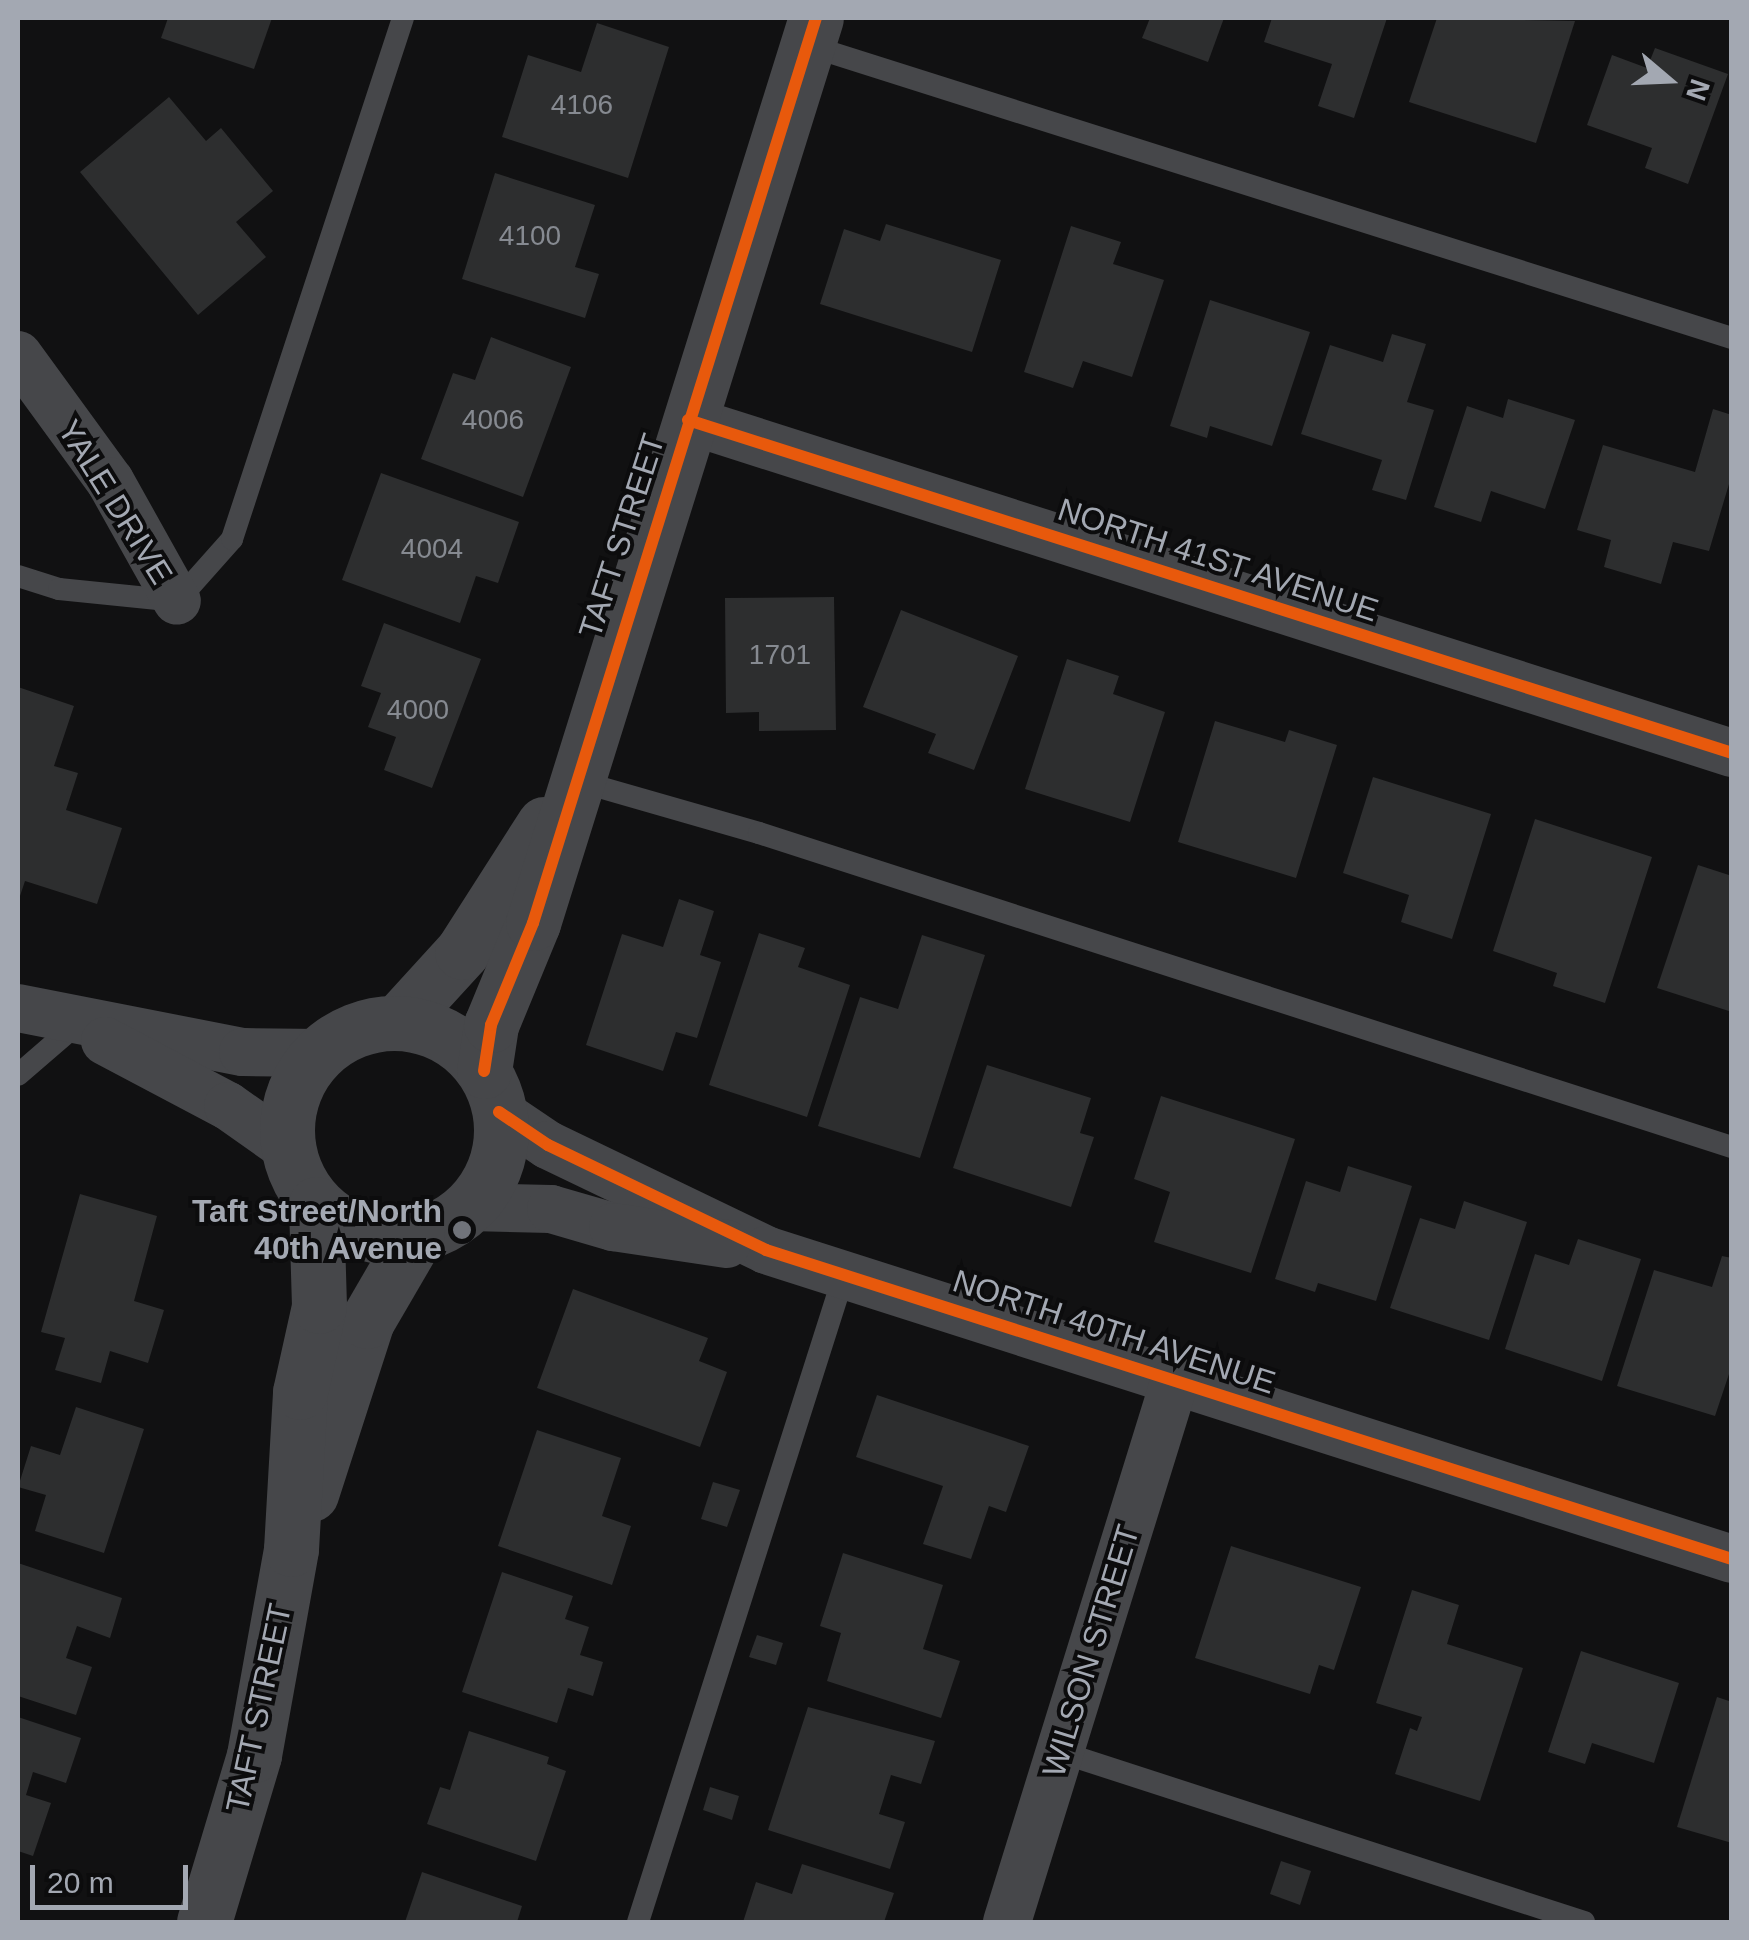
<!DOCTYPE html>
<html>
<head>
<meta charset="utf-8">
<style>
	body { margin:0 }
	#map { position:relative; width:1749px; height:1940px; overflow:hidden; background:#111112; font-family:Helvetica,sans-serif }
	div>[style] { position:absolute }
	.building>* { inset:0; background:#2d2e2f }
	.service>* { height:22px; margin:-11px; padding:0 11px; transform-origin:11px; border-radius:11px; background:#46474a }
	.minor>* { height:48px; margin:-24px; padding:0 24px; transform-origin:24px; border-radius:24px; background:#46474a }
	.tertiary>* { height:55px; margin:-27.5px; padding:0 27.5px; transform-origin:27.5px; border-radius:27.5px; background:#46474a }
	.tertiary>.ring { margin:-27.5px; padding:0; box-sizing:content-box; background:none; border:55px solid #46474a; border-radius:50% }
	.cycleway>* { height:12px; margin:-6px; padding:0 6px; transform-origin:6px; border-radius:6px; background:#e8590c }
	.dots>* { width:28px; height:28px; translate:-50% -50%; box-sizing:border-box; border:5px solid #0c0c0d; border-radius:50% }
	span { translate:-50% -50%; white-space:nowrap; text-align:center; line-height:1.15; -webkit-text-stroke:8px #0c0c0d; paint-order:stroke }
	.number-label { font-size:28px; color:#868a91 }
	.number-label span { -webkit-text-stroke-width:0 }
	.street-label { font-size:32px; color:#a3a8b2 }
	.poi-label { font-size:32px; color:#a3a8b2; font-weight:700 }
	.right { translate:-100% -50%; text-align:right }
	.frame { position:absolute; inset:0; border:20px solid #a3a8b2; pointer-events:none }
	.north { position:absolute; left:1619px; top:30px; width:100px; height:100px; -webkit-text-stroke:8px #0c0c0d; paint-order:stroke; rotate:109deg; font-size:28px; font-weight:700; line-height:40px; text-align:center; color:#a3a8b2 }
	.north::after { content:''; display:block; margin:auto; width:35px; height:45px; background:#a3a8b2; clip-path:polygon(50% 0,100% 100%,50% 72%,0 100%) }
	.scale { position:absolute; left:30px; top:1865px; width:158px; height:45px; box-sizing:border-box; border:5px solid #a3a8b2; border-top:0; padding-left:12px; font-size:30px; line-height:35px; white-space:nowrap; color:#a3a8b2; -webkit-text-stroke:8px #0c0c0d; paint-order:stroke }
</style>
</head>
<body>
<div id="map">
	<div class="building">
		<i style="clip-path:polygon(168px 18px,272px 18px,254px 69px,161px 38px)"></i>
		<i style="clip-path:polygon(1150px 18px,1224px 18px,1208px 62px,1142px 38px)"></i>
		<i style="clip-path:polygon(1272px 18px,1387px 18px,1354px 118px,1318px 106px,1332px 64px,1264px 42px)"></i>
		<i style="clip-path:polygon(1437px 18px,1575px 21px,1536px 143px,1409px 102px)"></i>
		<i style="clip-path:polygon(597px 23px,669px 47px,628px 178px,502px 137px,528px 55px,581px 72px)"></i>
		<i style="clip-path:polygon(1655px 48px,1728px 74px,1688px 184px,1645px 168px,1652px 148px,1587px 125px,1612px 55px,1647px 68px)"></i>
		<i style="clip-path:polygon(169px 97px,206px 141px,221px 128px,273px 191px,236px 222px,266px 257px,198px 315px,80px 172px)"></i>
		<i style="clip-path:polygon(495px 173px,595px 205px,575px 267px,599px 274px,585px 318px,462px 279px)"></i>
		<i style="clip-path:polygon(886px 224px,1001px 260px,972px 352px,820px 304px,844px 229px,880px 241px)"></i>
		<i style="clip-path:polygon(1071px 226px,1121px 242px,1113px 264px,1164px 280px,1132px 377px,1083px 361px,1073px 388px,1024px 372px)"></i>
		<i style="clip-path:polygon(1210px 300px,1310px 332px,1272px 446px,1210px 426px,1207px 438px,1170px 426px)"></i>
		<i style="clip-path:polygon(1392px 334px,1426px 344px,1407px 402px,1434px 410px,1406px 500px,1372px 490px,1382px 460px,1301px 434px,1330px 345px,1383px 362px)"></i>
		<i style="clip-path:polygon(491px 337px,571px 367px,523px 497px,421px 459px,453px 373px,475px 380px)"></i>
		<i style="clip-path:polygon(1508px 399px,1575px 420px,1545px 509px,1491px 491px,1481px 522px,1434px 507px,1467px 406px,1503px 418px)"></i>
		<i style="clip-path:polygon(1713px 409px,1732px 415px,1732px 474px,1709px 551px,1673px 542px,1661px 584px,1604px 567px,1611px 540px,1577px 530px,1603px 445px,1695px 472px)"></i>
		<i style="clip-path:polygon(381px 473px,519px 522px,498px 583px,476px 576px,460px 623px,342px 580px)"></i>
		<i style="clip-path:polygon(834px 597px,836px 730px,759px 731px,759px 712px,726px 713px,725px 598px)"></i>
		<i style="clip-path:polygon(901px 610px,1018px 656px,974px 770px,928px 753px,936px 734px,863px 707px)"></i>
		<i style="clip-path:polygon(384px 623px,481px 659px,432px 788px,384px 770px,396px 737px,368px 727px,381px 693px,361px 686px)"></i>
		<i style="clip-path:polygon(1067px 659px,1119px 676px,1113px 694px,1165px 712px,1130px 822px,1025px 789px)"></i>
		<i style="clip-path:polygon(18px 687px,74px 706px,54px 766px,78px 773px,66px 810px,122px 828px,97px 904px,25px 881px,18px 902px)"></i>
		<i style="clip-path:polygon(1215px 721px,1285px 742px,1289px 730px,1337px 745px,1296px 878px,1178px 842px)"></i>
		<i style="clip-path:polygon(1373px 777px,1491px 814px,1452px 939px,1401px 922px,1409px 895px,1343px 873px)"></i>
		<i style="clip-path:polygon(1535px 819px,1652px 857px,1605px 1003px,1553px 986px,1557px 973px,1493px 951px)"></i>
		<i style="clip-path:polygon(1698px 865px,1732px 876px,1732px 1012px,1657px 988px)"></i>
		<i style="clip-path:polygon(679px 899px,714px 911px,700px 955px,721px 962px,697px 1038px,676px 1032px,663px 1071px,586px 1045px,622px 934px,663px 947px)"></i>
		<i style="clip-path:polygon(759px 933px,805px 948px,798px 967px,850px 985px,807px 1117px,709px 1085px)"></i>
		<i style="clip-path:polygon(922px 935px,985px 955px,920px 1158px,818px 1126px,860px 997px,898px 1009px)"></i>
		<i style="clip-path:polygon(987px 1065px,1091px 1098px,1080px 1133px,1094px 1137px,1071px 1207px,953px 1168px)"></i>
		<i style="clip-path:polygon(1161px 1096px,1295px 1139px,1251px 1273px,1154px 1242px,1170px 1192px,1134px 1179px)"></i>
		<i style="clip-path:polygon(1348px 1166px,1412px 1186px,1376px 1301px,1318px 1283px,1315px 1292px,1275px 1279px,1306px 1181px,1340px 1192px)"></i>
		<i style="clip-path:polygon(80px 1194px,157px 1216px,134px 1301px,164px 1310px,148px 1363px,110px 1351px,101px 1383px,55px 1370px,65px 1338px,41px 1332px)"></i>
		<i style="clip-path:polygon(1464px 1201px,1527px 1222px,1489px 1340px,1390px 1308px,1420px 1218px,1455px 1229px)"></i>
		<i style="clip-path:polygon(1578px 1239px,1641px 1259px,1602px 1381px,1505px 1349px,1535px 1254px,1569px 1265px)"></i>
		<i style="clip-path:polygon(1722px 1256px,1732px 1258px,1732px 1365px,1715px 1416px,1617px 1386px,1654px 1270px,1712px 1287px)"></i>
		<i style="clip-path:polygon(573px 1289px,708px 1338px,699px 1361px,727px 1372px,700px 1447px,537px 1388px)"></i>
		<i style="clip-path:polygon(877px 1395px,1029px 1446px,1006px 1512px,989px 1506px,971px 1559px,923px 1544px,943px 1486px,856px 1457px)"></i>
		<i style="clip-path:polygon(76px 1407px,144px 1429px,104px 1553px,35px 1531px,46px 1495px,18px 1487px,31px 1446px,60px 1455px)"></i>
		<i style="clip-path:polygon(537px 1430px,621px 1458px,602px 1516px,631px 1526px,612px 1585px,498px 1546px)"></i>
		<i style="clip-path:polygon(713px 1482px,740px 1490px,727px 1527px,701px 1519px)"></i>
		<i style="clip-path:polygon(1231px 1546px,1361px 1587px,1334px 1670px,1319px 1665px,1310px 1694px,1195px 1658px)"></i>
		<i style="clip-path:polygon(843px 1553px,943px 1585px,923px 1649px,960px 1661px,941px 1718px,827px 1681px,841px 1633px,820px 1626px)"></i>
		<i style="clip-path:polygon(18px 1563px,122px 1598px,110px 1638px,77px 1626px,66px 1658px,92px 1667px,76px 1715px,18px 1696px)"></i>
		<i style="clip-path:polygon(502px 1572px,573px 1596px,565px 1619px,589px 1627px,580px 1655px,603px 1662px,593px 1696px,568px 1688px,557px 1723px,462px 1692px)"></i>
		<i style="clip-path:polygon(1412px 1590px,1459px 1605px,1447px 1644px,1523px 1668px,1480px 1801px,1395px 1774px,1410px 1728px,1417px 1731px,1422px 1717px,1376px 1703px)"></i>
		<i style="clip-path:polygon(757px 1635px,783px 1643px,776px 1665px,749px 1657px)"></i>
		<i style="clip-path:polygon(1581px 1651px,1679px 1683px,1654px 1763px,1592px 1743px,1585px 1764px,1548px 1752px)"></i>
		<i style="clip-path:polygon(1717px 1697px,1732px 1702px,1732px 1843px,1677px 1827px)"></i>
		<i style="clip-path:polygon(808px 1707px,935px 1741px,921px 1784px,891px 1775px,879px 1814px,905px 1822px,890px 1869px,768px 1830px)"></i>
		<i style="clip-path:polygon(18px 1717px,81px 1738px,66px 1783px,33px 1772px,26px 1795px,51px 1803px,33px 1856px,18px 1851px)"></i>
		<i style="clip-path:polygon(469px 1731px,549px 1757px,547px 1764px,566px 1771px,536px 1861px,427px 1824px,440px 1787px,450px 1790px)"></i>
		<i style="clip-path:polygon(710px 1787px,739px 1796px,732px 1820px,703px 1810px)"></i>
		<i style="clip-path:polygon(1281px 1861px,1311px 1871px,1300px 1905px,1270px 1894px)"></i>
		<i style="clip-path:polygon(802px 1864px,894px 1893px,884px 1922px,743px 1922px,756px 1882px,792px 1894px)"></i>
		<i style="clip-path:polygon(422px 1872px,522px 1906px,517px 1922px,405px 1922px)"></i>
	</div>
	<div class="service">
		<i style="left:807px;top:45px;width:970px;rotate:17.58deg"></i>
		<i style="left:18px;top:576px;width:43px;rotate:17.6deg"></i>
		<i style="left:59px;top:589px;width:119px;rotate:5.8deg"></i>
		<i style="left:177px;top:601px;width:83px;rotate:-48.4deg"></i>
		<i style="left:232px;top:539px;width:548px;rotate:-71.83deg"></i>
		<i style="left:578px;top:781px;width:188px;rotate:16deg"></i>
		<i style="left:759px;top:833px;width:1022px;rotate:17.89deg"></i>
		<i style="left:18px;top:1075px;width:77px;rotate:-40.8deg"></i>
		<i style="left:1060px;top:1752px;width:551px;rotate:17.97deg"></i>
		<i style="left:638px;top:1922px;width:679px;rotate:-72.34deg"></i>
	</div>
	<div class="minor">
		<i style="left:18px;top:355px;width:156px;rotate:53.9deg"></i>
		<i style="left:110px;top:481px;width:137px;rotate:60.8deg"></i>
		<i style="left:688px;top:420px;width:1096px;rotate:17.69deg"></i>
		<i style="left:18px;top:1008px;width:229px;rotate:11.1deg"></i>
		<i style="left:243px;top:1052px;width:77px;rotate:0.7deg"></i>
		<i style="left:105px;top:1041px;width:139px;rotate:27.9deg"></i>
		<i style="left:228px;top:1106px;width:75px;rotate:35.2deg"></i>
		<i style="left:499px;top:1112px;width:59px;rotate:34deg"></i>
		<i style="left:548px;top:1145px;width:242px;rotate:25.7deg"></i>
		<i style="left:766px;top:1250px;width:1014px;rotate:17.74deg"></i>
		<i style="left:470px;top:1207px;width:81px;rotate:1.4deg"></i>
		<i style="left:551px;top:1209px;width:65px;rotate:16.2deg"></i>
		<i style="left:613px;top:1227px;width:115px;rotate:8.5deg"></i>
		<i style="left:1007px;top:1922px;width:567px;rotate:-72.78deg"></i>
	</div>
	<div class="tertiary">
		<i style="left:398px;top:1022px;width:95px;rotate:-47.6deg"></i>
		<i style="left:462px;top:952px;width:152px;rotate:-57.4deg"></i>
		<i class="ring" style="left:287px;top:1023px;width:159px;height:159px"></i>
		<i style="left:484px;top:1071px;width:47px;rotate:-81.3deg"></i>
		<i style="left:491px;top:1025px;width:110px;rotate:-67.6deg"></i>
		<i style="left:533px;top:923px;width:948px;rotate:-72.64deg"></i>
		<i style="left:311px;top:1494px;width:182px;rotate:-72.1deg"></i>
		<i style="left:367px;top:1321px;width:99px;rotate:-59.8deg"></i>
		<i style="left:204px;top:1922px;width:174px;rotate:-73.3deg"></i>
		<i style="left:254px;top:1755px;width:209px;rotate:-79.8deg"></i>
		<i style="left:291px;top:1549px;width:157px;rotate:-86.7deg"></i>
		<i style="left:300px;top:1392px;width:88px;rotate:-77.5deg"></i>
		<i style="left:319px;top:1306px;width:102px;rotate:-91.7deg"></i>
	</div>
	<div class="cycleway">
		<i style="left:688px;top:420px;width:1096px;rotate:17.69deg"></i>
		<i style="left:484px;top:1071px;width:47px;rotate:-81.3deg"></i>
		<i style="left:491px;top:1025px;width:110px;rotate:-67.6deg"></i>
		<i style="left:533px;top:923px;width:948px;rotate:-72.64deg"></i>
		<i style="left:499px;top:1112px;width:59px;rotate:34deg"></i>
		<i style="left:548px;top:1145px;width:242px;rotate:25.7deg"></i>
		<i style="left:766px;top:1250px;width:1014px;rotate:17.74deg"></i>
	</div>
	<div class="dots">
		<i style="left:462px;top:1230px;background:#70737a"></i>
	</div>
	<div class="number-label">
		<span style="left:582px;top:105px">4106</span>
		<span style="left:530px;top:236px">4100</span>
		<span style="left:493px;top:420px">4006</span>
		<span style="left:432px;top:549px">4004</span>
		<span style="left:780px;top:655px">1701</span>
		<span style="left:418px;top:710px">4000</span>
	</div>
	<div class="street-label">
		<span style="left:115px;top:502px;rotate:58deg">YALE DRIVE</span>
		<span style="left:622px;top:536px;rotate:-72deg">TAFT STREET</span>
		<span style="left:1218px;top:560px;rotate:18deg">NORTH 41ST AVENUE</span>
		<span style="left:1114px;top:1332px;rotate:18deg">NORTH 40TH AVENUE</span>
		<span style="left:1091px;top:1651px;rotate:-73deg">WILSON STREET</span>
		<span style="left:259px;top:1708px;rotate:-78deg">TAFT STREET</span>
	</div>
	<div class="poi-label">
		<span class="right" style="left:442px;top:1230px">Taft Street/North<br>40th Avenue</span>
	</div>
	<div class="frame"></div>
	<div class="north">N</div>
	<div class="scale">20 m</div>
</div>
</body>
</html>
